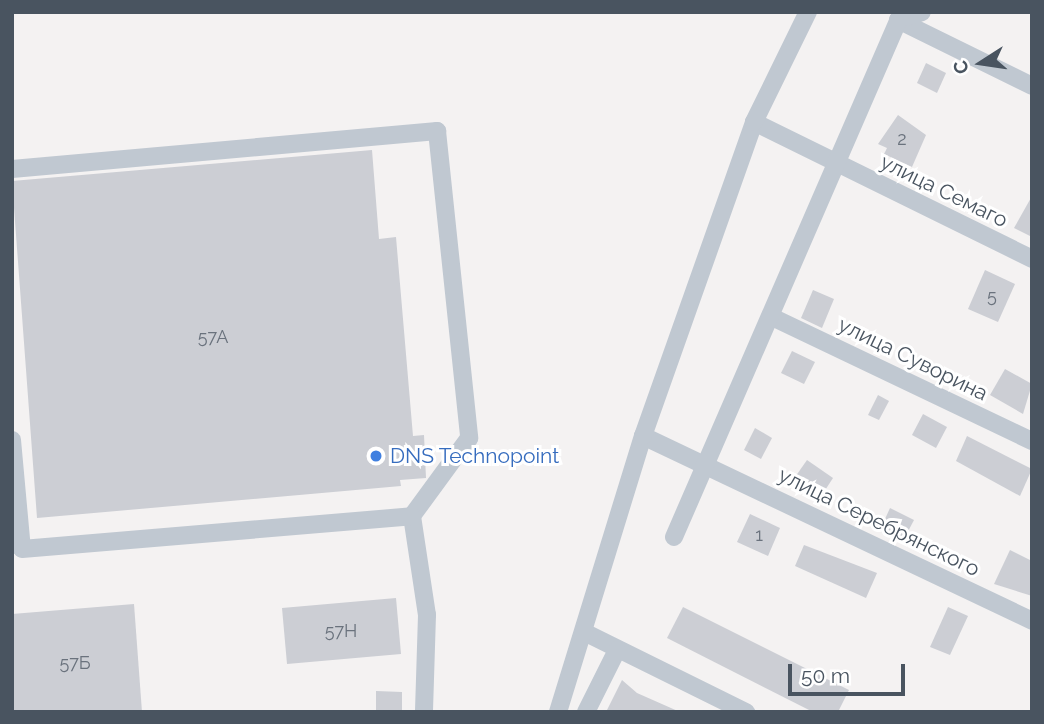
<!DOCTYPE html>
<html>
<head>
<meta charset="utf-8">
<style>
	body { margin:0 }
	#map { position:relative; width:1044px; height:724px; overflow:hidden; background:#f4f2f2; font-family:Raleway,sans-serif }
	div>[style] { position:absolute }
	.building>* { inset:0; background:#ccced4 }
	.minor>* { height:18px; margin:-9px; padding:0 9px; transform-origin:9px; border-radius:9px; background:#c0c8d1 }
	.dots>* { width:19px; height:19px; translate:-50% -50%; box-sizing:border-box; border:4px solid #fff; border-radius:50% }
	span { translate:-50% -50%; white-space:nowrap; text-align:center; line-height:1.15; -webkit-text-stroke:6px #fff; paint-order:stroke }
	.number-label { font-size:18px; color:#6a727d }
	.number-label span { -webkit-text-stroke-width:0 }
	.street-label { font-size:21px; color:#495460 }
	.shop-label { font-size:21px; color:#366cbe }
	.left { translate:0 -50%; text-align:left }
	.frame { position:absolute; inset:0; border:14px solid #495460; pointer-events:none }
	.north { position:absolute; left:946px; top:28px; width:70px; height:70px; -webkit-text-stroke:5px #fff; paint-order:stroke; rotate:258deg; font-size:19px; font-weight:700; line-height:28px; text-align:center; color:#495460 }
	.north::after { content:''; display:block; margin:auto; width:24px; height:32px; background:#495460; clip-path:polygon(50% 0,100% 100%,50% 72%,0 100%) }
	.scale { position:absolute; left:788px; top:664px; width:117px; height:32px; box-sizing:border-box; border:4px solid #495460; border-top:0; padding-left:9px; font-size:21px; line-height:24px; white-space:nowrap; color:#495460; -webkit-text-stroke:5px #fff; paint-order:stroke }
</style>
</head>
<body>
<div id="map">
	<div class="building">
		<i style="clip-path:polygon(926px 63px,946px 73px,937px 93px,917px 83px)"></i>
		<i style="clip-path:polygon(898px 115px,926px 135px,912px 167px,884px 154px,887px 148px,878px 144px)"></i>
		<i style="clip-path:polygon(372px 150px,379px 239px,396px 237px,413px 436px,424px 435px,426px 478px,400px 480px,401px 486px,37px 518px,12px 181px)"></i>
		<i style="clip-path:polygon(1032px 196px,1032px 237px,1014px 228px)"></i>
		<i style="clip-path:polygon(985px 270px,1015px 284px,998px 322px,968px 309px)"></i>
		<i style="clip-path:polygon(813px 290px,834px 299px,822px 328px,801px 318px)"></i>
		<i style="clip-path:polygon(792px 351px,815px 362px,804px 384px,781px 373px)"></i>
		<i style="clip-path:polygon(1005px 369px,1032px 384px,1023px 414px,990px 395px)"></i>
		<i style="clip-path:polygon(878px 395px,889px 401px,879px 420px,868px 415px)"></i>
		<i style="clip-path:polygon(923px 414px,947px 427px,936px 448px,912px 435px)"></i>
		<i style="clip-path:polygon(755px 428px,772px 438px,761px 459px,744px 450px)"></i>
		<i style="clip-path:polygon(967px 436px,1032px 469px,1020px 496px,956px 461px)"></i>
		<i style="clip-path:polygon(807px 460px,833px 478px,820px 498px,793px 480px)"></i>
		<i style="clip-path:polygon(890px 508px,914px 520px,903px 541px,880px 530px)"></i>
		<i style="clip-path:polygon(750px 514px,780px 528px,768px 556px,737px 542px)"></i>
		<i style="clip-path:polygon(804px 545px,877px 573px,866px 598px,795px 566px)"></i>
		<i style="clip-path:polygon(1010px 550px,1032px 561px,1032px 596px,994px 584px)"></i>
		<i style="clip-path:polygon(396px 598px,401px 654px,287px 664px,282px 608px)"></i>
		<i style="clip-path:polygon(134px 604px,142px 712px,12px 712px,12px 614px)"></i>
		<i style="clip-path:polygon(683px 607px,849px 690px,838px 712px,813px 712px,667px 638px)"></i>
		<i style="clip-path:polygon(948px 607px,968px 616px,950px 655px,930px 647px)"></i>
		<i style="clip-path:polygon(622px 680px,637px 693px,680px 712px,606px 712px)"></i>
		<i style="clip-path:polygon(376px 691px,402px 692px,402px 712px,376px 712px)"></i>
	</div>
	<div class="minor">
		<i style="left:898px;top:20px;width:149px;rotate:26.2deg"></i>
		<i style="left:898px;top:20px;width:25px;rotate:-18deg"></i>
		<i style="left:754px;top:122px;width:310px;rotate:26.2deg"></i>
		<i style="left:12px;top:169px;width:427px;rotate:-5.1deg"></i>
		<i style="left:437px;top:131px;width:309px;rotate:84deg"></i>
		<i style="left:469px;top:438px;width:97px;rotate:126.2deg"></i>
		<i style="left:412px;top:516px;width:100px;rotate:81.4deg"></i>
		<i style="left:427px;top:615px;width:97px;rotate:91.8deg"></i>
		<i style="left:774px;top:318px;width:286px;rotate:25.5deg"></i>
		<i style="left:643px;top:436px;width:431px;rotate:25.4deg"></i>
		<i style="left:12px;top:440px;width:109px;rotate:84.8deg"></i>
		<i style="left:22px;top:549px;width:391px;rotate:-4.8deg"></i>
		<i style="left:674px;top:537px;width:572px;rotate:-66.53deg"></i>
		<i style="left:584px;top:632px;width:181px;rotate:26.3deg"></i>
		<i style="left:558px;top:712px;width:289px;rotate:-72.9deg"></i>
		<i style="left:643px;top:436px;width:333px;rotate:-70.5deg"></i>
		<i style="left:754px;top:122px;width:123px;rotate:-63.9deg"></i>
		<i style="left:586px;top:712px;width:69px;rotate:-63.4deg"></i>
	</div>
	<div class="dots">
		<i style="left:376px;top:456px;background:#3f7fe0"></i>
	</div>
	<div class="number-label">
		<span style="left:902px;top:139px">2</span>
		<span style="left:992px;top:296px">5</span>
		<span style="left:213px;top:337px">57А</span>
		<span style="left:759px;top:535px">1</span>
		<span style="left:341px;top:631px">57Н</span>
		<span style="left:75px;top:663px">57Б</span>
	</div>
	<div class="street-label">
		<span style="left:944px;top:191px;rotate:26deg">улица Семаго</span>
		<span style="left:913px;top:359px;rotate:26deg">улица Суворина</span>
		<span style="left:879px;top:522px;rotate:26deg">улица Серебрянского</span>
	</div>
	<div class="shop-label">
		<span class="left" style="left:390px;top:456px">DNS Technopoint</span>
	</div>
	<div class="frame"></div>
	<div class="north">С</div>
	<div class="scale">50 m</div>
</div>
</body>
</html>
